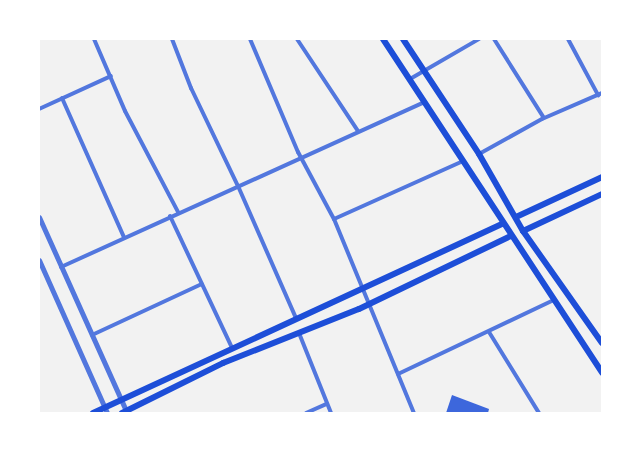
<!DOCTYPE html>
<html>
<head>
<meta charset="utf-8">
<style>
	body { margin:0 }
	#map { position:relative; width:641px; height:452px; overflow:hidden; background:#f2f2f2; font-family:"IBM Plex Sans",sans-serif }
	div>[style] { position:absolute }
	.building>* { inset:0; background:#3d67dc }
	.minor>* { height:4px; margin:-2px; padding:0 2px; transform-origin:2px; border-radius:2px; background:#5277de }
	.tertiary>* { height:5px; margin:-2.5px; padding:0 2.5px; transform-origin:2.5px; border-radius:2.5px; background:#5277de }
	.secondary>* { height:6px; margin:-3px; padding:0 3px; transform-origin:3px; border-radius:3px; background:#1d4ed8 }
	span { translate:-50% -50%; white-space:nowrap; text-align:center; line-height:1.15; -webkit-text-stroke:6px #fff; paint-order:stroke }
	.frame { position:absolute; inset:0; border:40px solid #fff; pointer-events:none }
</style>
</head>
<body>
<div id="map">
	<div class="building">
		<i style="clip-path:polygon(452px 395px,489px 409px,488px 413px,446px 413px)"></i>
	</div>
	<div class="minor">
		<i style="left:94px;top:39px;width:78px;rotate:66.7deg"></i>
		<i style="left:125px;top:111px;width:114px;rotate:62.3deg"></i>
		<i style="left:172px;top:39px;width:53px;rotate:68.8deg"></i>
		<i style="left:191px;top:88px;width:109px;rotate:64.4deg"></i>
		<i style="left:238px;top:186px;width:144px;rotate:66.3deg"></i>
		<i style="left:250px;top:39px;width:123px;rotate:67deg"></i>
		<i style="left:298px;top:152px;width:76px;rotate:61.8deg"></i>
		<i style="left:334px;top:219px;width:210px;rotate:67.6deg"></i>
		<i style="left:297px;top:39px;width:110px;rotate:56.5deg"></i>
		<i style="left:494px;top:39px;width:93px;rotate:57.7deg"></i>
		<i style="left:568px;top:39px;width:64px;rotate:61.8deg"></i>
		<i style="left:410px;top:79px;width:80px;rotate:-30.1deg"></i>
		<i style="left:62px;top:98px;width:152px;rotate:66deg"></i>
		<i style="left:39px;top:109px;width:79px;rotate:-24.6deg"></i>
		<i style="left:479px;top:154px;width:72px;rotate:-29.1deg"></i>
		<i style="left:542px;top:119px;width:65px;rotate:-23.4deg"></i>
		<i style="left:170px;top:216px;width:146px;rotate:64.8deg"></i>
		<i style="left:334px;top:219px;width:141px;rotate:-24.2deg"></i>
		<i style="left:61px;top:267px;width:399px;rotate:-24.4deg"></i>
		<i style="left:489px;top:332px;width:95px;rotate:58.3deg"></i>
		<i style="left:299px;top:333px;width:86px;rotate:68.2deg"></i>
		<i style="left:92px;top:335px;width:121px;rotate:-24.9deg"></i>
		<i style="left:398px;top:374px;width:173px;rotate:-25.4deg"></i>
		<i style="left:306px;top:413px;width:22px;rotate:-24deg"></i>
	</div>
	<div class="tertiary">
		<i style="left:39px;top:217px;width:215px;rotate:65.8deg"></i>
		<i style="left:39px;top:260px;width:167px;rotate:66deg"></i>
	</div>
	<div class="secondary">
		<i style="left:383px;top:39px;width:399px;rotate:56.7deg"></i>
		<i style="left:403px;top:39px;width:138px;rotate:56.5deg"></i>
		<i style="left:479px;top:154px;width:89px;rotate:60.3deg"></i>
		<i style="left:523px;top:231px;width:137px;rotate:54.8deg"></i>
		<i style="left:516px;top:217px;width:95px;rotate:-24.9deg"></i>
		<i style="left:523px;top:231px;width:87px;rotate:-25.1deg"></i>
		<i style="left:93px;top:413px;width:451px;rotate:-24.8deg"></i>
		<i style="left:122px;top:413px;width:113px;rotate:-26.3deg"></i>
		<i style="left:223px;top:363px;width:146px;rotate:-21.7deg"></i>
		<i style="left:359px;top:309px;width:169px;rotate:-25.7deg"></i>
	</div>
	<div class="frame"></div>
</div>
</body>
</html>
